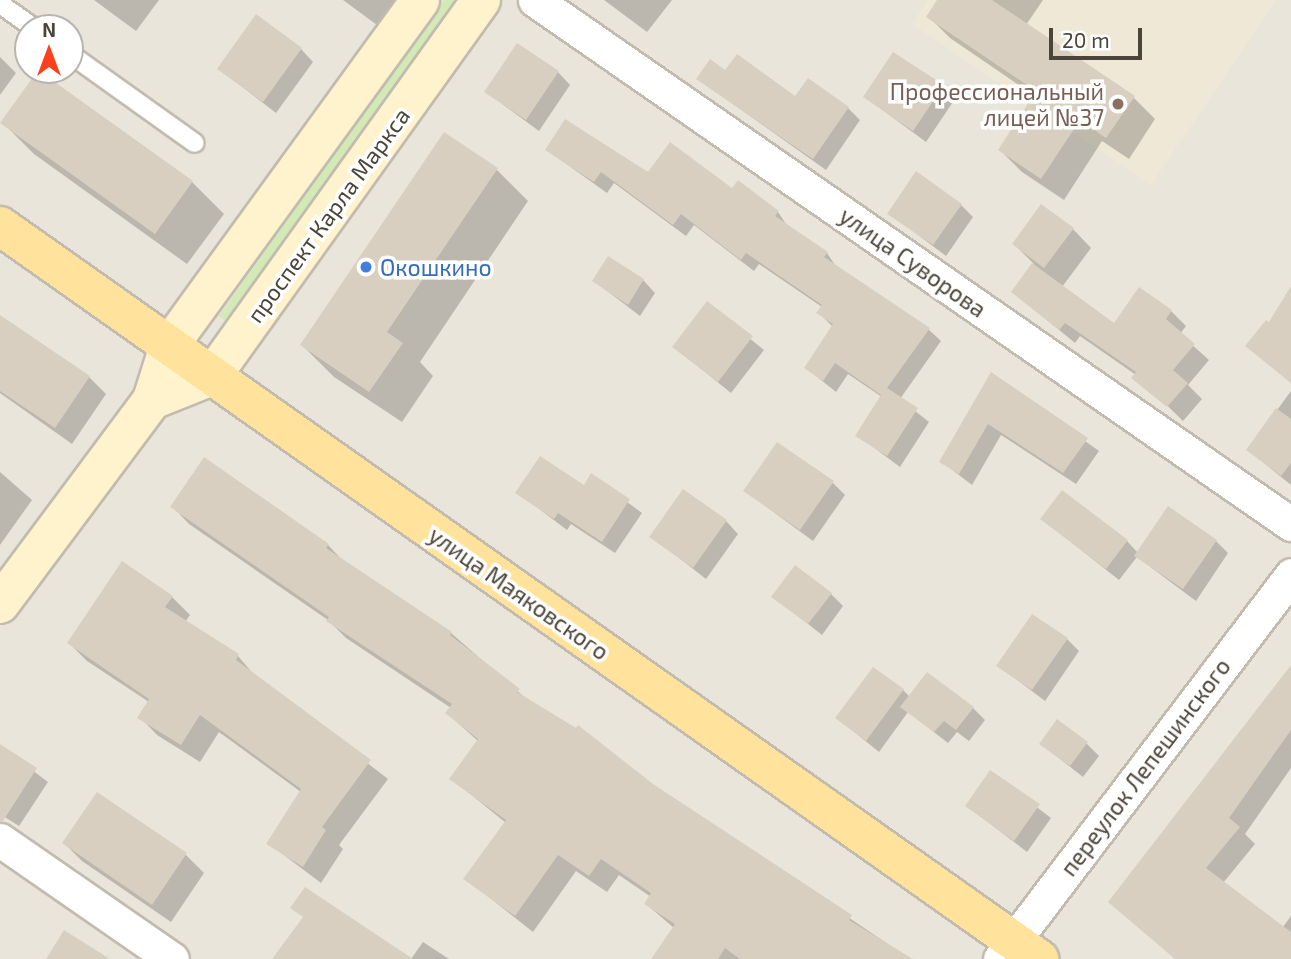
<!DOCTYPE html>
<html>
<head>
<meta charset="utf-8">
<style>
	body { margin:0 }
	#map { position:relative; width:1291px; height:959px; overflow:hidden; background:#f6f3ec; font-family:"Exo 2",sans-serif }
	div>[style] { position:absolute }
	.residential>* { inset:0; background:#eae5da }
	.education>* { inset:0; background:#efe8d6 }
	.green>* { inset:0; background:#d2eab5 }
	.shadow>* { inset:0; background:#0003 }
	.building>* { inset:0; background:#d8cfc1 }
	.roads { filter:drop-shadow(2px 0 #c2bbae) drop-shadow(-2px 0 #c2bbae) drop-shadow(0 2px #c2bbae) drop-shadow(0 -2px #c2bbae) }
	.lane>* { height:18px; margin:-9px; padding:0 9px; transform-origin:9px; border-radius:9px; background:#fff }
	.street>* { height:33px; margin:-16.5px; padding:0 16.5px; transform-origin:16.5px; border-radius:16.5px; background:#fff }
	.secondary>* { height:38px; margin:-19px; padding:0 19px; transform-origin:19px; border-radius:19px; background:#fff3cd }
	.primary>* { height:38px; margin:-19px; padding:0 19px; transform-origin:19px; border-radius:19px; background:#ffe39c }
	.dots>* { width:19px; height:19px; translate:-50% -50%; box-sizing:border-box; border:4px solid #fff; border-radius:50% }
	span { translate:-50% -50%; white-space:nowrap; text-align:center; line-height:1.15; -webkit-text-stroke:7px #fff; paint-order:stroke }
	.education-label { font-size:23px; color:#785e54 }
	.right { translate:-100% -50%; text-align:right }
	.street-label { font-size:23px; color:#4b4439 }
	.shop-label { font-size:23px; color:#366cbe }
	.left { translate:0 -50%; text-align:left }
	.north { position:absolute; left:14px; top:14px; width:70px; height:70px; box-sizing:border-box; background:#fff; border:2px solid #b7b4b0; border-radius:50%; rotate:0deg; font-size:19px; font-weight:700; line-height:28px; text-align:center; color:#4b4439 }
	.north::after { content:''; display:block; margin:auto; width:24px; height:32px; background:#fc3f1d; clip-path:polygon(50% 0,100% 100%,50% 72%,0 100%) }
	.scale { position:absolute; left:1049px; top:28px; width:93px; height:32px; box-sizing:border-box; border:4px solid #4b4439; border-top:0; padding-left:9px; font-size:21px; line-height:24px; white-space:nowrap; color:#4b4439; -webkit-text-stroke:5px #fff; paint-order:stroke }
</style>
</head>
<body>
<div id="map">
	<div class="residential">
		<i style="clip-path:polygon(evenodd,0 0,1291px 0,1291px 959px,0 959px,0 0,28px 28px,70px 28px,70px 70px,28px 70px,28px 28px)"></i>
	</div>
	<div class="education">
		<i style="clip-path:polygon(928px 0,1276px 0,1151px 185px,912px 24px)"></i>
	</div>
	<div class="green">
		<i style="clip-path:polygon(444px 0,460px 0,230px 325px,219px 316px)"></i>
	</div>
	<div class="shadow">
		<i style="clip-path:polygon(94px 0,159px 0,136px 31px)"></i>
		<i style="clip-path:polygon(343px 0,396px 0,377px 25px)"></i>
		<i style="clip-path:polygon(604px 0,672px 0,647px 32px)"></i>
		<i style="clip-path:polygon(939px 0,1043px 0,1026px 25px,1134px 98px,1155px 119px,1129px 159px,1102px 141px,1064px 200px,1022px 172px,1000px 150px,1035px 96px,950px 38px,928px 16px)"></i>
		<i style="clip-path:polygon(301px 49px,313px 62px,276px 113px,219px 69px)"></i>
		<i style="clip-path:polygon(0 57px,16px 73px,0 95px)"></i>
		<i style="clip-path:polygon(39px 72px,192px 182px,224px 214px,187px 264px,34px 154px,3px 123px)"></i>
		<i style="clip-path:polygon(558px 72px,570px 85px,539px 131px,486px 92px)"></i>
		<i style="clip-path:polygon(726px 72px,796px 98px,848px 108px,860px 120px,826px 170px,698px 79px)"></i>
		<i style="clip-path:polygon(942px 87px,955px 99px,926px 142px,865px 97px)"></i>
		<i style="clip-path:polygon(547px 150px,732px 190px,778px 212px,788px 227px,827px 253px,837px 268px,928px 329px,941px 341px,900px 399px,929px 422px,900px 467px,857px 435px,882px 397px,848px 374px,836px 392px,806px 368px,833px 327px,819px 313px,822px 307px,759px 264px,754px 271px,694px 225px,686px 236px,614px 183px,607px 193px)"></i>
		<i style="clip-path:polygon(497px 170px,528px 201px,420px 362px,433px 376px,402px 422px,334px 377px,302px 345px)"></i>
		<i style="clip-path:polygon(961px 205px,973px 217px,946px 256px,889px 213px)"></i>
		<i style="clip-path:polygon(1073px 229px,1091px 248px,1062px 287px,1114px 325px,1171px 311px,1186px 326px,1180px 334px,1209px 360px,1188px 385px,1202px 399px,1183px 421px,1136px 375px,1080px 336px,1075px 343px,1013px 292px,1034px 264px,1014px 244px)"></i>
		<i style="clip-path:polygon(643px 280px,655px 293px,640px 316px,594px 281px)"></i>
		<i style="clip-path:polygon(1291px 289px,1291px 383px,1247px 346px,1269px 325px)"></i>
		<i style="clip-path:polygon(707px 304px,764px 350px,731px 393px,674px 347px)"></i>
		<i style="clip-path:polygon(0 317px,89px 377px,106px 394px,72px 444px,0 393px)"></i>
		<i style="clip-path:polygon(991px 374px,1099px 451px,1076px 484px,1001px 435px,972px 485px,942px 462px)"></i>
		<i style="clip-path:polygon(1291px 391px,1291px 485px,1248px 450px)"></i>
		<i style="clip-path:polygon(0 472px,32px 500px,0 545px)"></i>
		<i style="clip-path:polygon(592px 476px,642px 513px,615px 553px,571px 524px,567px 530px,518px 493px,584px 487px)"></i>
		<i style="clip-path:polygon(833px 483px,845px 495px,813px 541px,745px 491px)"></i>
		<i style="clip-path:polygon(172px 506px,328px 545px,346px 564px,451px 633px,530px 702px,910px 959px,653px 959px,674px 928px,646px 904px,651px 897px,619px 875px,607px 892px,576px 871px,533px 932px,466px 879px,506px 823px,452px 779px,479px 742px,447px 713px,451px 708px,346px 638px,328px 620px,189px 524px)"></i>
		<i style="clip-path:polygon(1042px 519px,1127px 541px,1138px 553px,1216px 541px,1228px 553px,1196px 601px,1137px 557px,1119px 580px)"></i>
		<i style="clip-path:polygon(726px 521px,738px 534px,706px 579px,651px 536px)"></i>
		<i style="clip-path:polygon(831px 594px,843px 606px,822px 635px,774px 597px)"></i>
		<i style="clip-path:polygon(172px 597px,190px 615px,185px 622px,238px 656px,255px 676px,388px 779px,339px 845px,343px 849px,321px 883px,268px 843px,301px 792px,219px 732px,200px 762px,157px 735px,140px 717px,149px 702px,87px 661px,69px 643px)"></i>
		<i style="clip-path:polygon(1067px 639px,1079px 651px,1045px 701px,999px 666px)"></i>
		<i style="clip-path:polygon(1291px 667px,1291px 768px,1245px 834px,1255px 844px,1223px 883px,1282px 928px,1291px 916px,1291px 959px,1176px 959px,1110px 902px)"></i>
		<i style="clip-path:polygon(903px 690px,910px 697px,973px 708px,985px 720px,969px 741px,957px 732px,948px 743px,908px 712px,879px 752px,837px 718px)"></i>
		<i style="clip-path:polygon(1041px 744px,1087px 744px,1099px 756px,1083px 777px)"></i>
		<i style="clip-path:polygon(0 746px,48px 782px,19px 826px,0 814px)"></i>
		<i style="clip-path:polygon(990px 772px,1051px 818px,1027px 852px,967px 806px)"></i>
		<i style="clip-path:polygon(98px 794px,186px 855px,204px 873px,171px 922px,82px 861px,64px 843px)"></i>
		<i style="clip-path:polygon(423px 942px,449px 959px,411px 959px)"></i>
	</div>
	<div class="building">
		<i style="clip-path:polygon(937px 0,992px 0,1135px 96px,1106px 138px,1080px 120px,1041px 179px,998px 150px,1036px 91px,926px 17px)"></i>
		<i style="clip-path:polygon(256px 14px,302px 48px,263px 102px,217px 69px)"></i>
		<i style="clip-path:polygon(517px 43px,559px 71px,526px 120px,484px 92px)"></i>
		<i style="clip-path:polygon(893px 52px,944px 85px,913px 131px,863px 97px)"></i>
		<i style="clip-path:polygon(737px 54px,795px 96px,808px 78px,849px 107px,813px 159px,696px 79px,710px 59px,725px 70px)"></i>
		<i style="clip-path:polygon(38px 70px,193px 181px,155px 234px,0 123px)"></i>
		<i style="clip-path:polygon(565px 119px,648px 172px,670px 142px,732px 188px,738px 180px,779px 211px,775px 216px,828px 252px,824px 257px,930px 328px,887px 388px,918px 408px,887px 456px,855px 436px,881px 395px,835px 363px,823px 381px,804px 368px,833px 324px,816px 313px,822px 305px,746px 253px,741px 260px,681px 214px,673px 225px,601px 172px,594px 182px,545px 150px)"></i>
		<i style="clip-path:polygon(444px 132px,498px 168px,387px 332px,403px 343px,369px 392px,300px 345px)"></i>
		<i style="clip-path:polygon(916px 171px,962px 204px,933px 245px,887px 214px)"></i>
		<i style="clip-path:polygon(1041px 204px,1074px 228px,1044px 268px,1012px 244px)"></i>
		<i style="clip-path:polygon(608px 256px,644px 279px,628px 305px,592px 281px)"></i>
		<i style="clip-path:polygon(1032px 263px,1114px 323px,1139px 287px,1172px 310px,1166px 319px,1195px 344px,1173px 370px,1188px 383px,1167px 407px,1131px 378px,1136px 372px,1065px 323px,1059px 330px,1011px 292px)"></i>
		<i style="clip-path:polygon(1291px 286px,1291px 383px,1245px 346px,1266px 320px,1269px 322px)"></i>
		<i style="clip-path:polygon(707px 301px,753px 336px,718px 382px,672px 347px)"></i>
		<i style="clip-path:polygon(0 315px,90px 376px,55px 428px,0 391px)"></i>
		<i style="clip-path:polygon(991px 372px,1088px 438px,1063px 473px,988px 424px,959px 474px,939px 462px)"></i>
		<i style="clip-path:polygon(1276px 408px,1291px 419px,1291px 463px,1281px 476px,1246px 450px)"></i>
		<i style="clip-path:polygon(777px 442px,834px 481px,800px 530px,743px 491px)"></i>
		<i style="clip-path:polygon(540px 456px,584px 485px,591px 473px,630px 499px,602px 542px,558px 513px,554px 519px,515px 493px)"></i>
		<i style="clip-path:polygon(204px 457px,329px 544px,326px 548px,452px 632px,450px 635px,520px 689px,517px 692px,576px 728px,578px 725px,653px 784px,852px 915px,849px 920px,913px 959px,740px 959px,725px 948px,718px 959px,651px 959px,675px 924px,644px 904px,651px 893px,601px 859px,589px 876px,558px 855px,515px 916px,463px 879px,506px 820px,449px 779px,478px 739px,445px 713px,452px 704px,326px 621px,329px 617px,170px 507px)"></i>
		<i style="clip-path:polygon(683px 489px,727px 520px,693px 568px,649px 537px)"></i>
		<i style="clip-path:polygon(1062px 490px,1128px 540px,1106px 569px,1040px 519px)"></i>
		<i style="clip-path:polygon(1168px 506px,1217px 540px,1183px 589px,1134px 556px)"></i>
		<i style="clip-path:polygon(122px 561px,173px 596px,165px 607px,239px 654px,236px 660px,371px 760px,322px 827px,326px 830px,303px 867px,266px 844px,301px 789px,200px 715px,181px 745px,137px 718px,149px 699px,67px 643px)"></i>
		<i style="clip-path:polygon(795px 565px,832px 593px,808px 624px,771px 597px)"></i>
		<i style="clip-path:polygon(1032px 614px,1068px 638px,1032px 690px,996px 666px)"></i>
		<i style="clip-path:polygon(1291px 665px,1291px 730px,1229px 818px,1240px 827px,1206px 868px,1291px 932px,1291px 959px,1175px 959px,1108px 902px)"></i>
		<i style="clip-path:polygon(873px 667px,904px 689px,866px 741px,835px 718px)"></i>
		<i style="clip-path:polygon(927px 672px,974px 707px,956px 730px,944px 721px,934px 732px,900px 707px)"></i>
		<i style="clip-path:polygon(1057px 719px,1088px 742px,1070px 766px,1039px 744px)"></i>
		<i style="clip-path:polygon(0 744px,37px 768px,3px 821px,0 821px)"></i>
		<i style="clip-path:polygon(990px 770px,1040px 804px,1014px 841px,965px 806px)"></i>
		<i style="clip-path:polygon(97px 792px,187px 853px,152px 905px,62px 843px)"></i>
		<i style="clip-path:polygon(305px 887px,413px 959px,272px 959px,303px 917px,290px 908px)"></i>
		<i style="clip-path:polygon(64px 930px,110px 959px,46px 959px)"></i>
	</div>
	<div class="roads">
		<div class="lane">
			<i style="left:0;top:4px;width:42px;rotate:35.2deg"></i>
			<i style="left:70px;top:54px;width:153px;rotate:35.5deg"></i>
		</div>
		<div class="street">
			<i style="left:535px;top:0;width:920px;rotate:34.73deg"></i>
			<i style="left:0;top:840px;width:209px;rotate:34.7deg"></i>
			<i style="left:1000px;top:959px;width:482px;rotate:-52.8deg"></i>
		</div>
		<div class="secondary">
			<i style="left:152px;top:400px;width:65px;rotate:-21.8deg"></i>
			<i style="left:212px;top:376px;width:462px;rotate:-54.4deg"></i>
			<i style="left:0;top:604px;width:254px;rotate:-53.3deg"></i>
			<i style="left:152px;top:400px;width:57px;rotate:-72.5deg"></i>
			<i style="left:169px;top:346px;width:427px;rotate:-54deg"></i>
		</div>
		<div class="primary">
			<i style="left:0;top:226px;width:1272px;rotate:35.2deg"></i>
		</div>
	</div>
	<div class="dots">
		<i style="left:1118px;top:104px;background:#8d6e63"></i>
		<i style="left:366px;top:267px;background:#3f7fe0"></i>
	</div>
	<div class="education-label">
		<span class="right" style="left:1104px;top:104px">Профессиональный<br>лицей №37</span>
	</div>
	<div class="street-label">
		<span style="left:328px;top:215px;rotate:-54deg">проспект Карла Маркса</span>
		<span style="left:913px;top:262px;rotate:35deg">улица Суворова</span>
		<span style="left:519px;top:593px;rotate:35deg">улица Маяковского</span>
		<span style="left:1145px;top:767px;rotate:-53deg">переулок Лепешинского</span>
	</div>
	<div class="shop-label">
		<span class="left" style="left:380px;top:267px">Окошкино</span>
	</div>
	<div class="north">N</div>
	<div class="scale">20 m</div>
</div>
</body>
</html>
